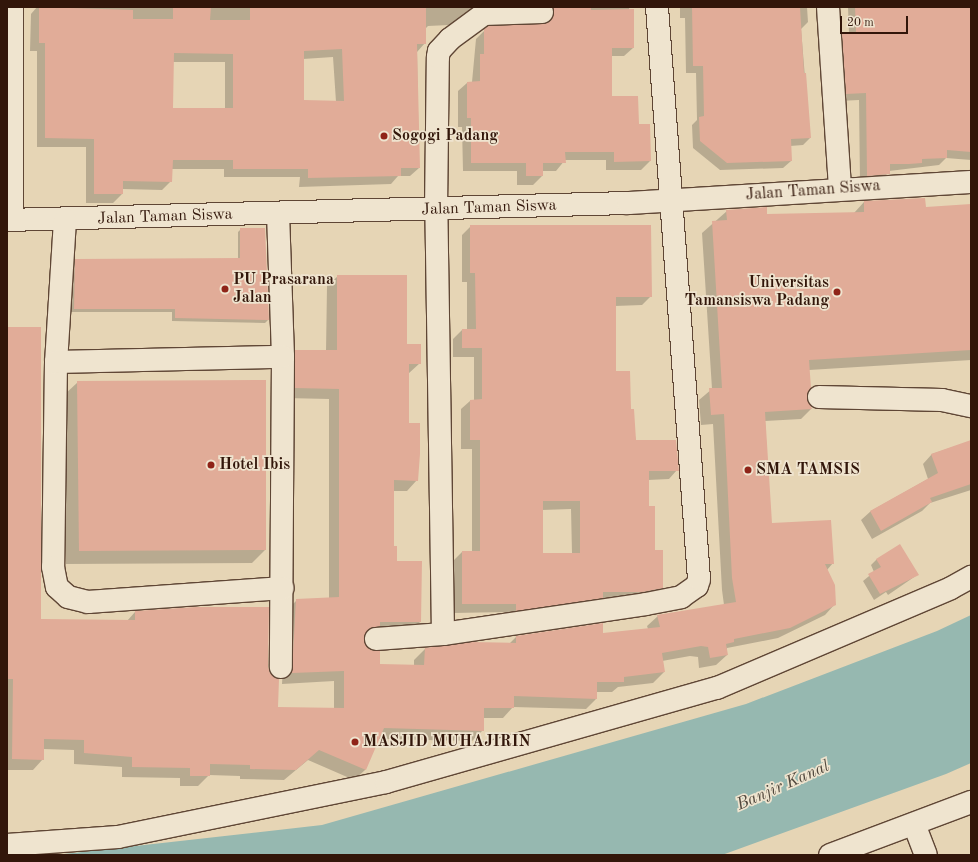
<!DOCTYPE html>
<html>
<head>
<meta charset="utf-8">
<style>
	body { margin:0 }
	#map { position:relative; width:978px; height:862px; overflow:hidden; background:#e6d5b5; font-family:"Old Standard TT",serif }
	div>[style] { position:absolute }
	.water>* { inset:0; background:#96b8b0 }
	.shadow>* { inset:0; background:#0003 }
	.building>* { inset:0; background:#e1ac98 }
	.roads { filter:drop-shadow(1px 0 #5f4635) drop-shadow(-1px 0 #5f4635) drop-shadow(0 1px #5f4635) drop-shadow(0 -1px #5f4635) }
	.minor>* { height:22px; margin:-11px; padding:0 11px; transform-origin:11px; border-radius:11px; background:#efe4cf }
	.dots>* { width:11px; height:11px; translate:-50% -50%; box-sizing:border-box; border:2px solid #efe4cf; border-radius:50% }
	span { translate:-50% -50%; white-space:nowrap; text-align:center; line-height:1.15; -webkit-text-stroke:3.5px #efe4cf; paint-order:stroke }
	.poi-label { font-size:16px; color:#32160a; font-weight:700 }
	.left { translate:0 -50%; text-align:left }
	.right { translate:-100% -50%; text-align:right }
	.street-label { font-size:16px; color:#32160a }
	.water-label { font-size:17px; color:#50473c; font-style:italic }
	.frame { position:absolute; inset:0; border:8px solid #32160a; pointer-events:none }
	.scale { position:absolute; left:840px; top:16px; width:68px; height:18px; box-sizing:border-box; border:2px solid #32160a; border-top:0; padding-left:5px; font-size:12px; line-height:14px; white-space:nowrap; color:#32160a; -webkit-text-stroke:3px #efe4cf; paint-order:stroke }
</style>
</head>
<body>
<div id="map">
	<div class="water">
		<i style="clip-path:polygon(971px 615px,971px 763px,946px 774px,722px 855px,55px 855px,322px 825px,746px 704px,937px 631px)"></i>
	</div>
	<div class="shadow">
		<i style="clip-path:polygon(evenodd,37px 7px,629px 7px,633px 48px,624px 56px,611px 56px,611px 97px,638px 125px,650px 161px,641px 170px,606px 170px,606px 160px,565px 160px,556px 171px,542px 171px,542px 176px,533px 185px,517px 185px,517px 171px,463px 171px,462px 127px,458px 127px,458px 91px,467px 83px,472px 82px,476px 39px,485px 30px,545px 24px,546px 21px,474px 10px,449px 25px,428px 26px,425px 29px,425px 43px,417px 52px,419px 168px,410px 176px,398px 176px,391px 184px,299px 187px,300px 177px,224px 177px,224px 169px,171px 169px,171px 181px,162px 190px,122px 189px,122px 194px,113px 203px,86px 203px,86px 147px,37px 147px,37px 51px,30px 51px,31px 14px,37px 7px,333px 57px,336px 102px,303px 101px,303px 59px,333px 57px,37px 7px,173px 62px,225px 62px,225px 109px,172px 109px,173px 62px)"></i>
		<i style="clip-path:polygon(680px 7px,807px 7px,808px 22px,801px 29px,810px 138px,803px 145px,790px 146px,791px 161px,783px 168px,720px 170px,693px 148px,692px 125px,697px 120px,696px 73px,686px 73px,685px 18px,680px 18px)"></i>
		<i style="clip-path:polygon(848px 7px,971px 7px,971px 160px,946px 158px,939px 165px,889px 171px,882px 181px,860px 183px,859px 100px,839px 101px,835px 41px,843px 34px,849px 33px)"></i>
		<i style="clip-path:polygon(864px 202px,925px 208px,971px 205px,971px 360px,809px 370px,805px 397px,811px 409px,801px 419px,765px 421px,771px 524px,833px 563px,827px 570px,835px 604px,825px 615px,778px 638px,727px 648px,727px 655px,716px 665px,699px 668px,698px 657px,690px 656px,662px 661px,664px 672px,653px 683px,618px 687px,612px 692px,596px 692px,596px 699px,586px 709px,513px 707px,503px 718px,483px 718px,483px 730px,472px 741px,378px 739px,365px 770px,354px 780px,308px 760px,284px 780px,240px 779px,240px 776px,209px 775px,198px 786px,180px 786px,180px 778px,122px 777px,122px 767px,74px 764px,74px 750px,43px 749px,43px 759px,33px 770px,7px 770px,7px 328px,40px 620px,127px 621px,135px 612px,268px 667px,277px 708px,334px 709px,334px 681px,282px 684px,286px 611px,297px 600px,329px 599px,329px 399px,285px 398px,285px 362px,296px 351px,326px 351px,327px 286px,338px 276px,406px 345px,420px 363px,408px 374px,408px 424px,417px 480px,407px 491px,393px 491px,393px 547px,396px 562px,420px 622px,410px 633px,368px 636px,362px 640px,379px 665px,414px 666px,414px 660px,425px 649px,509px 644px,516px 637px,602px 634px,648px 629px,647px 626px,658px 616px,724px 605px,722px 590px,713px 424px,701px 425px,699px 400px,712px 389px,702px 233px,727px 211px,766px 215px,854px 213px)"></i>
		<i style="clip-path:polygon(evenodd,471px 226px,651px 296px,642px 305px,615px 306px,615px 372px,630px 410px,636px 441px,677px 470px,669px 479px,648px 480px,648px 507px,654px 551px,662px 587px,653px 596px,508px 619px,508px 612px,453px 613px,453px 561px,462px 552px,472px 552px,472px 449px,461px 449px,461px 409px,470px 401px,474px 400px,474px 357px,453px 357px,453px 339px,462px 330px,467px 330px,467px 282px,462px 282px,462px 235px,471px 226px,571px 509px,572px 554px,542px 554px,542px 510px,571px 509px)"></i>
		<i style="clip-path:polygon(241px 229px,268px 320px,265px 323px,172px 321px,172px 312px,71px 312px,72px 263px,75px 260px,238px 259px,238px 232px)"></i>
		<i style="clip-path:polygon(78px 382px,265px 550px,252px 563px,66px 564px,64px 395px)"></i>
		<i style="clip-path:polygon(971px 441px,971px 490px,930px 503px,922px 511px,872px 539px,861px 520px,871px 511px,928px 479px,923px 464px,932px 454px)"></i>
		<i style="clip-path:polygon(877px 559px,917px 575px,888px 595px,886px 592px,874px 600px,863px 581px,874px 572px,871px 565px)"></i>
	</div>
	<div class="building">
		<i style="clip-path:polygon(evenodd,39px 7px,133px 10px,133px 19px,173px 19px,173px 7px,211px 7px,210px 20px,250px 20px,250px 7px,426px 7px,426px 44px,417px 44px,420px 168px,401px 168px,401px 176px,308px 178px,308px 169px,233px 169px,233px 160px,173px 160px,172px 182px,123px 181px,123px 194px,94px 194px,94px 139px,45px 138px,45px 43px,39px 43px,39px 7px,342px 49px,344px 101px,304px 100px,304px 51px,342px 49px,39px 7px,174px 53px,233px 54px,233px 108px,173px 108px,174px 53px)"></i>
		<i style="clip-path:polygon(553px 7px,591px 7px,591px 10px,634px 9px,634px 48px,612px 48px,612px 96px,638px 96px,639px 124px,650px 124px,651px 161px,614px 162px,614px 152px,565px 152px,566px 163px,543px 163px,543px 176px,526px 176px,526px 163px,471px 163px,471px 118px,467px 118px,467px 82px,480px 81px,480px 54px,484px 54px,484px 29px,488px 26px,548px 23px,553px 18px)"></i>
		<i style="clip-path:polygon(692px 7px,800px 7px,804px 73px,806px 73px,811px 138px,791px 139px,792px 161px,727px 163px,700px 141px,699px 117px,704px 116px,703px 66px,693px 66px)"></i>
		<i style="clip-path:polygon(855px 7px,971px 7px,971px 152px,947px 150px,947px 158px,922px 159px,922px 163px,909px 164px,890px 164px,890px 174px,867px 176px,866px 93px,846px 94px,842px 33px,856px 32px)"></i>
		<i style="clip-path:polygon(925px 198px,926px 207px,971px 204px,971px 350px,809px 360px,811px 388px,807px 397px,812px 409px,765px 412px,772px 523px,831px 520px,834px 564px,825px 564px,835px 585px,836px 605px,790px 628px,734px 639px,734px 642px,726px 644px,728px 655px,710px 658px,708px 647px,701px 646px,662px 653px,665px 672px,624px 677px,624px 682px,597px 682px,597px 699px,514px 696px,514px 708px,484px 708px,484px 731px,384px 728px,366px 770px,319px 750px,296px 770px,250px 769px,250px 765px,210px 764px,210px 776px,190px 776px,190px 768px,132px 767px,132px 757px,84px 753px,84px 740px,44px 739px,44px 760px,12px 759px,13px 679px,7px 679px,7px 327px,41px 327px,41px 619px,135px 620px,135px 611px,196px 607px,269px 607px,268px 667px,270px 673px,279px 679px,278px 707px,344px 708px,344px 671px,292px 673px,296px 599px,339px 597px,339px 389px,295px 388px,295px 350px,337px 350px,337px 275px,407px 275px,407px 344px,421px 344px,421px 364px,409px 364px,409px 423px,420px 423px,420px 454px,418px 481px,394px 480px,394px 546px,397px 546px,397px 561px,422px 561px,421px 622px,380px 622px,380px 626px,369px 629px,364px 640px,370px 650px,380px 651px,380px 664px,424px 665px,425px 648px,471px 642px,516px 643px,516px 636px,603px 623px,603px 633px,660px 627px,657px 615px,736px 602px,732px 578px,724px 414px,711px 415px,709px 388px,722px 388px,712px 221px,727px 220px,726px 210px,767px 207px,767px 214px,864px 212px,864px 201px)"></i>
		<i style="clip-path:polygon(evenodd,470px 225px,651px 225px,652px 297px,616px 297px,616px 371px,630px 371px,631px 409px,634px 409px,636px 440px,676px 440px,679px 471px,649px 471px,649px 506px,655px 506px,655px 550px,663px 550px,663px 588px,642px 592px,603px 592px,603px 598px,516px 611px,516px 604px,462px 604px,462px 551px,480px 551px,480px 440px,470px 440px,470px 400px,482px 399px,482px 348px,462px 348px,462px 329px,476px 329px,475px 273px,470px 273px,470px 225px,543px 501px,580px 501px,580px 553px,543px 553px,543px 501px)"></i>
		<i style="clip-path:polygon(240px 228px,265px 228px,269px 320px,175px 318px,175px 309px,74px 309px,75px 259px,240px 258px)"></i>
		<i style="clip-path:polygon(266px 380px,266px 550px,79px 551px,77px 381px)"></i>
		<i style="clip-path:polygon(971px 440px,971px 484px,930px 498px,932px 502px,881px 531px,870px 511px,938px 473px,931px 454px)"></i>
		<i style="clip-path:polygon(900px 544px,919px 575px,880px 594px,868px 574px,881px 567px,876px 559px)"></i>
	</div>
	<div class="roads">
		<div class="minor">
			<i style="left:828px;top:7px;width:182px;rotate:86.2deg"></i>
			<i style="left:278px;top:213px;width:144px;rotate:88deg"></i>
			<i style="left:283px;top:357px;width:310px;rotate:90.4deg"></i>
			<i style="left:7px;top:220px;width:621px;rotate:-1.57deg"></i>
			<i style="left:628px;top:203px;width:344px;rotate:-3.5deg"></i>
			<i style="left:12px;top:220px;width:213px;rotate:-90deg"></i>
			<i style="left:65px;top:220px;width:142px;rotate:93.6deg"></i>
			<i style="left:56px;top:362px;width:205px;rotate:90.8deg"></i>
			<i style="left:53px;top:567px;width:20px;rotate:79deg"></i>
			<i style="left:57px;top:587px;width:15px;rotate:42deg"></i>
			<i style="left:68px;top:597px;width:21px;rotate:14deg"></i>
			<i style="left:88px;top:602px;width:195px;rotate:-4.1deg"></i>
			<i style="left:56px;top:362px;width:227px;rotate:-1.3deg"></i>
			<i style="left:819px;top:397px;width:123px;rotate:1.4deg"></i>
			<i style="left:942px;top:400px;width:30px;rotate:12deg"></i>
			<i style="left:443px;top:634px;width:424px;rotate:-90.9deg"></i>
			<i style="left:436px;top:210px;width:153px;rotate:-89.3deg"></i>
			<i style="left:438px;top:57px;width:6px;rotate:-81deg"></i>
			<i style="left:439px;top:51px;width:16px;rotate:-47deg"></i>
			<i style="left:450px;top:39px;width:42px;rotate:-36.3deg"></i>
			<i style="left:484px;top:14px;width:58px;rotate:-2deg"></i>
			<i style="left:376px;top:639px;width:67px;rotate:-4.3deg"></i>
			<i style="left:443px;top:634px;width:205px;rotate:-8.4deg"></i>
			<i style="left:646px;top:604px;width:36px;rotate:-11deg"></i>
			<i style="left:681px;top:597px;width:19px;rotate:-35deg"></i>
			<i style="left:697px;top:586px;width:7px;rotate:-74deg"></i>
			<i style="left:699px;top:579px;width:574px;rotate:-94.2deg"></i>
			<i style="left:914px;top:824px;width:33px;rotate:69deg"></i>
			<i style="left:7px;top:845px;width:111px;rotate:-4.1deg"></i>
			<i style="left:118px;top:837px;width:274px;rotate:-11.6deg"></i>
			<i style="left:386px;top:782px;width:344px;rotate:-15.9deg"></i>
			<i style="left:717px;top:688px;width:254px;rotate:-23.1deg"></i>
			<i style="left:951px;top:588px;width:23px;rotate:-29deg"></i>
			<i style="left:830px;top:855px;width:151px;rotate:-20.6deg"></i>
		</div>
	</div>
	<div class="dots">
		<i style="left:384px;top:136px;background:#8f2418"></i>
		<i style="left:225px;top:289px;background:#8f2418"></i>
		<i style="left:837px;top:292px;background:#8f2418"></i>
		<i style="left:211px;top:465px;background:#8f2418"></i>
		<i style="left:748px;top:470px;background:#8f2418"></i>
		<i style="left:355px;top:742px;background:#8f2418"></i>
	</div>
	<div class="poi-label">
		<span class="left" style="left:392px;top:136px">Sogogi Padang</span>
		<span class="left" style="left:233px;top:289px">PU Prasarana<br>Jalan</span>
		<span class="right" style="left:829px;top:292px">Universitas<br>Tamansiswa Padang</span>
		<span class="left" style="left:219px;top:465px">Hotel Ibis</span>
		<span class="left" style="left:756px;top:470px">SMA TAMSIS</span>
		<span class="left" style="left:363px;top:742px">MASJID MUHAJIRIN</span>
	</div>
	<div class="street-label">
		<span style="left:813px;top:191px;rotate:-4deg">Jalan Taman Siswa</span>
		<span style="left:489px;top:208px;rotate:-2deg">Jalan Taman Siswa</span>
		<span style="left:165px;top:217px;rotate:-2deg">Jalan Taman Siswa</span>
	</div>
	<div class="water-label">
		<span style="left:783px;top:786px;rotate:-24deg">Banjir Kanal</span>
	</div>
	<div class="frame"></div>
	<div class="scale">20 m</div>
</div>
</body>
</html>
